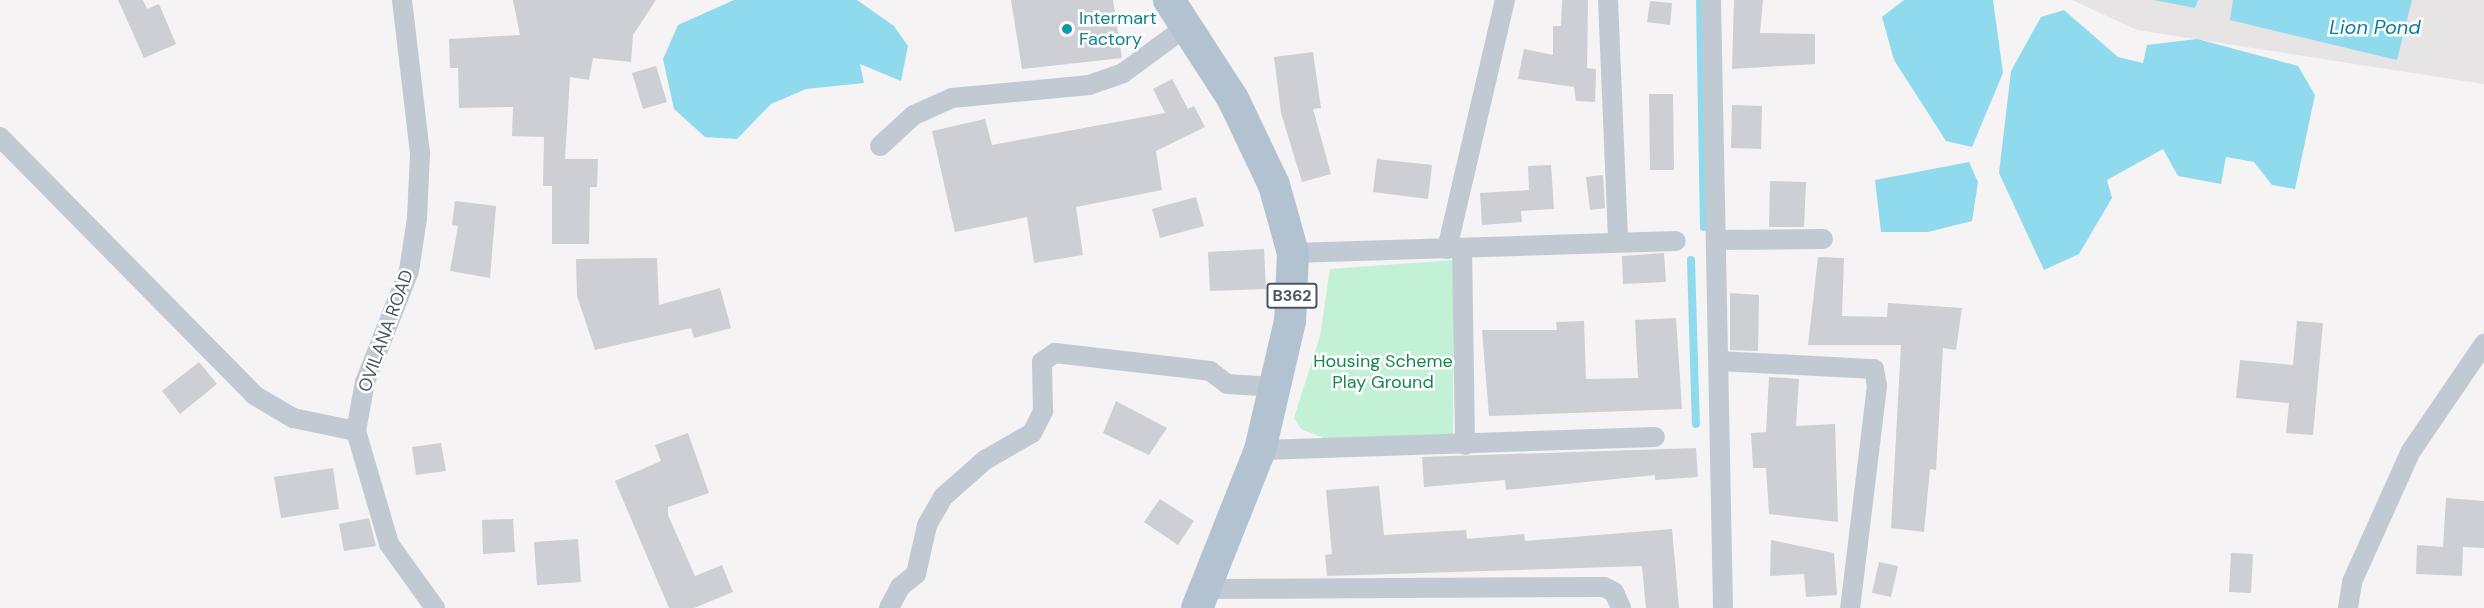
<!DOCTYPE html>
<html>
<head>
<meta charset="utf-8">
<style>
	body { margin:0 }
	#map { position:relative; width:2484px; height:608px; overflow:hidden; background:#f5f3f3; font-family:"DM Sans",sans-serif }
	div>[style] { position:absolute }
	.education>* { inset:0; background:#e6e4e5 }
	.green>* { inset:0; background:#c3f1d5 }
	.water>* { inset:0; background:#90daee }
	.stream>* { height:8px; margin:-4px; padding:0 4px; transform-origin:4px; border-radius:4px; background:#90daee }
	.building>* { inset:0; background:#cdcfd5 }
	.street>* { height:20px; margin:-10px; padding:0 10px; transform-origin:10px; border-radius:10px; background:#c1cad2 }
	.primary>* { height:32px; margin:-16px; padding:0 16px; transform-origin:16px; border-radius:16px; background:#b3c2d1 }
	.dots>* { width:16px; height:16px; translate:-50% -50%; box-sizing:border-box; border:3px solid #fff; border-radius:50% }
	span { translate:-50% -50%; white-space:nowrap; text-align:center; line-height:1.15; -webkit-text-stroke:5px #fff; paint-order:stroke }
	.shield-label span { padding:2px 4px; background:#fff; border:2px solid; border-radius:4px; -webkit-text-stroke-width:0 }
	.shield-label { font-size:16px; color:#4a5661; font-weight:700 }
	.culture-label { font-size:18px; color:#0d838f }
	.left { translate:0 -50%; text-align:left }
	.street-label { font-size:18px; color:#4a5661 }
	.park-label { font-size:18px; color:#17864f }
	.water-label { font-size:20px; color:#0c7c9b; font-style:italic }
</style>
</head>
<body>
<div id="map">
	<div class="education">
		<i style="clip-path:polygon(2072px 0,2484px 0,2484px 84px,2137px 30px)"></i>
	</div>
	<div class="green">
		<i style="clip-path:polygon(1454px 260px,1453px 436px,1331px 441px,1301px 429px,1294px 418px,1320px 336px,1330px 269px)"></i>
	</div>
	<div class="water">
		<i style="clip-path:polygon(734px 0,857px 0,894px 26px,908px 46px,901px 81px,860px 64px,864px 83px,806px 89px,771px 104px,737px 139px,705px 137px,674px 109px,663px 59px,678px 25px)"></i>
		<i style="clip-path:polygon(1904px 0,1993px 0,2003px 73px,1972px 147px,1946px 141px,1894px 60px,1882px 17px)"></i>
		<i style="clip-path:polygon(2154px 0,2198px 0,2195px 8px)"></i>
		<i style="clip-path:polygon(2233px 0,2412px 0,2397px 60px,2230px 20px)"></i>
		<i style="clip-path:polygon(2064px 10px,2118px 57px,2143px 63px,2147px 45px,2197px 39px,2298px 66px,2315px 95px,2295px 189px,2272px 185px,2254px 162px,2226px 157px,2221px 184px,2178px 176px,2163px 149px,2107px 180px,2112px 198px,2079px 254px,2044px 270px,1999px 173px,2011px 71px,2041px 17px)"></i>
		<i style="clip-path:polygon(1969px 162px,1978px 182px,1972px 221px,1928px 232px,1881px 232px,1875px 180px)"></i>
	</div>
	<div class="stream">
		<i style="left:1700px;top:0;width:227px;rotate:89deg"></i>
		<i style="left:1691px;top:260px;width:164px;rotate:88.3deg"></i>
	</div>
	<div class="building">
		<i style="clip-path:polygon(118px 0,143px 0,147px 9px,159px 4px,176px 44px,144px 58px)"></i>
		<i style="clip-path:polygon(513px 0,656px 0,633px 35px,631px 62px,593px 58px,589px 80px,570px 77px,565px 159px,598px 159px,597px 187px,590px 187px,589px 244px,552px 244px,552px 186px,543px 186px,544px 137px,512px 136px,513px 107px,459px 108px,458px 68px,450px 68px,449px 39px,520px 35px)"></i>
		<i style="clip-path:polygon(1011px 0,1113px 0,1122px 58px,1022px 69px)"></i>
		<i style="clip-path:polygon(1562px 0,1588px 0,1587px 68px,1596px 69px,1595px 102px,1576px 101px,1574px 87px,1518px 79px,1524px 49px,1553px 55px,1553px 26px,1561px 26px)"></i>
		<i style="clip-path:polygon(1734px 0,1763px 0,1760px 33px,1815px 34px,1815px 64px,1732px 69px)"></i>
		<i style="clip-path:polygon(1650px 1px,1672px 3px,1670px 25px,1647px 22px)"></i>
		<i style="clip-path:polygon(1313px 52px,1321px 108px,1313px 109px,1331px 174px,1302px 182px,1281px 113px,1274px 57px)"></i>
		<i style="clip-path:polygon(656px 66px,667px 102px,643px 109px,632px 73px)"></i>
		<i style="clip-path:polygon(1172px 79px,1188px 109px,1194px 106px,1205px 127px,1156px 151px,1162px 190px,1076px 207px,1083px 255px,1034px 263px,1027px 217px,955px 232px,932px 131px,985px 119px,992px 145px,1165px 113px,1153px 89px)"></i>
		<i style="clip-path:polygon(1649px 94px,1673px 94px,1674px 170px,1650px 170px)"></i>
		<i style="clip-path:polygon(1732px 105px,1762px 106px,1761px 149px,1731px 148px)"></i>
		<i style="clip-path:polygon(1377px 159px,1432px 165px,1428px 199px,1373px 192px)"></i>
		<i style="clip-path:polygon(1551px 165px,1554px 209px,1521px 211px,1522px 222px,1482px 225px,1480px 193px,1529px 190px,1528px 166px)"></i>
		<i style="clip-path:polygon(1603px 175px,1605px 208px,1590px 210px,1586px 177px)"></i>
		<i style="clip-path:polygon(1770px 181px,1806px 182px,1804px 227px,1769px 227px)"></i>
		<i style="clip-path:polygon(1196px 197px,1204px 226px,1160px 238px,1152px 209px)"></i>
		<i style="clip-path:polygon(455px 201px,496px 206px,490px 278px,450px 271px,458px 226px,452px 225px)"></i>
		<i style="clip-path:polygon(1264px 249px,1266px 289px,1210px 291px,1208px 252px)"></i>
		<i style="clip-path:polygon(1664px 253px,1666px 282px,1623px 284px,1622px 256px)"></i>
		<i style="clip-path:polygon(1818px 257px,1844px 258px,1842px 316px,1887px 317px,1888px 303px,1962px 308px,1956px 350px,1943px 348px,1936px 470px,1930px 469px,1924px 532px,1891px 528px,1901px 345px,1808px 345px)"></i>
		<i style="clip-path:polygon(657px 258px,659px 305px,720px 288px,731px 328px,694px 338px,691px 328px,595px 350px,577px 296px,576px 259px)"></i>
		<i style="clip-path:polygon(1730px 293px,1759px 295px,1758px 351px,1730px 350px)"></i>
		<i style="clip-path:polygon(1676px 318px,1682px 409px,1489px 416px,1482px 330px,1557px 330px,1556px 322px,1584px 321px,1586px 379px,1638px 378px,1635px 320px)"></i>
		<i style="clip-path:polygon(2297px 321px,2323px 323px,2313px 435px,2286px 433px,2289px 403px,2236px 398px,2240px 360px,2293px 365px)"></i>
		<i style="clip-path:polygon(199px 362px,217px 384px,180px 414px,162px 391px)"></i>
		<i style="clip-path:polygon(1769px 377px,1799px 379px,1796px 426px,1835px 424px,1838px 522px,1769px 514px,1766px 468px,1753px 468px,1751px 433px,1766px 432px)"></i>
		<i style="clip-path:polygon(1116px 401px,1167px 428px,1149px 455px,1103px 433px)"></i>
		<i style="clip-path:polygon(688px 433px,709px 493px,668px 507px,668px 515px,695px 576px,722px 565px,733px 592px,694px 608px,669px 608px,615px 481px,661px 461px,655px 445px)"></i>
		<i style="clip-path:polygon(441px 443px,446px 471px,416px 475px,412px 447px)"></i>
		<i style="clip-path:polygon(1696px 448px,1698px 477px,1655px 480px,1655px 475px,1506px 490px,1505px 480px,1424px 487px,1422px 457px)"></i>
		<i style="clip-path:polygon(333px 468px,339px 509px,281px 518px,274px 477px)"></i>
		<i style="clip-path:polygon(1379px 486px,1384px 535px,1466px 530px,1467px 539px,1524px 534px,1525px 541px,1672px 529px,1679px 608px,1646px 608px,1642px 566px,1327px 576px,1325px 555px,1332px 554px,1326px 490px)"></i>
		<i style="clip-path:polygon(2446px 498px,2484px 501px,2484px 548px,2463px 547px,2462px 576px,2416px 574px,2417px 545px,2443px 547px)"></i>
		<i style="clip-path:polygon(1160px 499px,1194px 521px,1178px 545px,1144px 522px)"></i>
		<i style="clip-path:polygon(369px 518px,376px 546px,344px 551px,339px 524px)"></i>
		<i style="clip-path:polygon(513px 519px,515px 552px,483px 554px,482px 520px)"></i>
		<i style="clip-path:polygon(578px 539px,581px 582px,537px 585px,534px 542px)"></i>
		<i style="clip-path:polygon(1771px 540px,1834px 553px,1837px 595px,1806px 597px,1804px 574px,1770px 576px)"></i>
		<i style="clip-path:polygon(2231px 553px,2253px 554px,2251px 593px,2229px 592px)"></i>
		<i style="clip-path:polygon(1879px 562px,1898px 566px,1891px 597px,1872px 593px)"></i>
	</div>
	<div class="street">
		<i style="left:402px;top:0;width:155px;rotate:83.3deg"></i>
		<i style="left:420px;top:154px;width:64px;rotate:92.7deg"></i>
		<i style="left:417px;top:218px;width:54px;rotate:98.6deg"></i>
		<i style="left:409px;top:271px;width:119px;rotate:111.6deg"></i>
		<i style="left:365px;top:382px;width:50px;rotate:100.4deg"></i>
		<i style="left:356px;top:431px;width:118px;rotate:73.7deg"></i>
		<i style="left:389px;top:544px;width:79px;rotate:54.3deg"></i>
		<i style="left:1608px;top:0;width:242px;rotate:87.6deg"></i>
		<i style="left:1711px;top:0;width:608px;rotate:88.87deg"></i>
		<i style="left:0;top:137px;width:362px;rotate:45.4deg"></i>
		<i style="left:254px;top:395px;width:45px;rotate:30.5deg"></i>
		<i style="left:293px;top:418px;width:64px;rotate:11.7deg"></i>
		<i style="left:880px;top:146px;width:46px;rotate:-42.4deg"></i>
		<i style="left:914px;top:115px;width:42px;rotate:-24.1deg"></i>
		<i style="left:952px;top:98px;width:138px;rotate:-5.4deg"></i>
		<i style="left:1089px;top:85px;width:36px;rotate:-19deg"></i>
		<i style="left:1123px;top:73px;width:74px;rotate:-36.3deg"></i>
		<i style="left:1717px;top:240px;width:106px;rotate:-0.5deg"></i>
		<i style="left:1462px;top:248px;width:197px;rotate:89.1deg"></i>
		<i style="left:1447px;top:249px;width:256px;rotate:-76.9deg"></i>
		<i style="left:1293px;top:253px;width:383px;rotate:-1.8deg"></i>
		<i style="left:1719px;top:361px;width:155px;rotate:3deg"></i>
		<i style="left:1874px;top:369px;width:17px;rotate:80deg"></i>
		<i style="left:1877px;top:386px;width:224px;rotate:96.9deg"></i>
		<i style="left:1260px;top:450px;width:395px;rotate:-1.9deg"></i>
		<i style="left:1202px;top:589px;width:402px;rotate:-0.3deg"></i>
		<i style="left:1604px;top:587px;width:11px;rotate:27deg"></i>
		<i style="left:1614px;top:592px;width:17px;rotate:66deg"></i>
		<i style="left:889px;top:608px;width:24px;rotate:-62deg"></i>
		<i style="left:900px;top:587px;width:21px;rotate:-39deg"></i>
		<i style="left:916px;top:574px;width:50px;rotate:-77.3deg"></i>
		<i style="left:927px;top:525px;width:32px;rotate:-60deg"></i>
		<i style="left:943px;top:497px;width:56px;rotate:-41.4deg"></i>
		<i style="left:985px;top:460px;width:54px;rotate:-29.9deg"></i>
		<i style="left:1032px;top:433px;width:25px;rotate:-63deg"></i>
		<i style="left:1043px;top:411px;width:49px;rotate:-91.2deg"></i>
		<i style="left:1042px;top:362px;width:16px;rotate:-35deg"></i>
		<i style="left:1055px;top:353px;width:156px;rotate:6.6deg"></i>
		<i style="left:1210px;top:371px;width:21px;rotate:37deg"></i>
		<i style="left:1227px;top:384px;width:49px;rotate:3.5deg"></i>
		<i style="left:2348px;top:608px;width:26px;rotate:-81deg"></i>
		<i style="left:2352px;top:582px;width:144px;rotate:-65.8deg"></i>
		<i style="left:2411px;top:451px;width:130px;rotate:-55.7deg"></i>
	</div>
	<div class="primary">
		<i style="left:1169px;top:0;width:118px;rotate:57.1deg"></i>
		<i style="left:1233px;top:99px;width:95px;rotate:64.5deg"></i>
		<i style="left:1274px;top:185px;width:71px;rotate:74.4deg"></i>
		<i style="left:1293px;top:253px;width:68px;rotate:92.5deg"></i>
		<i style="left:1290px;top:321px;width:132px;rotate:103.1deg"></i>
		<i style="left:1260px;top:450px;width:170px;rotate:111.7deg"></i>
	</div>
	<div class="dots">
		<i style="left:1067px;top:29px;background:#0f9aa8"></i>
	</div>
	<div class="shield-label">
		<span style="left:1292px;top:296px">B362</span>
	</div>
	<div class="culture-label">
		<span class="left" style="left:1079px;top:29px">Intermart<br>Factory</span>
	</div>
	<div class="street-label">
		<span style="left:386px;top:331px;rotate:-70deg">OVILANA ROAD</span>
	</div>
	<div class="park-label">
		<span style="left:1383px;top:372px">Housing Scheme<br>Play Ground</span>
	</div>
	<div class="water-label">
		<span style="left:2375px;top:27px">Lion Pond</span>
	</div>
</div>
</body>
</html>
